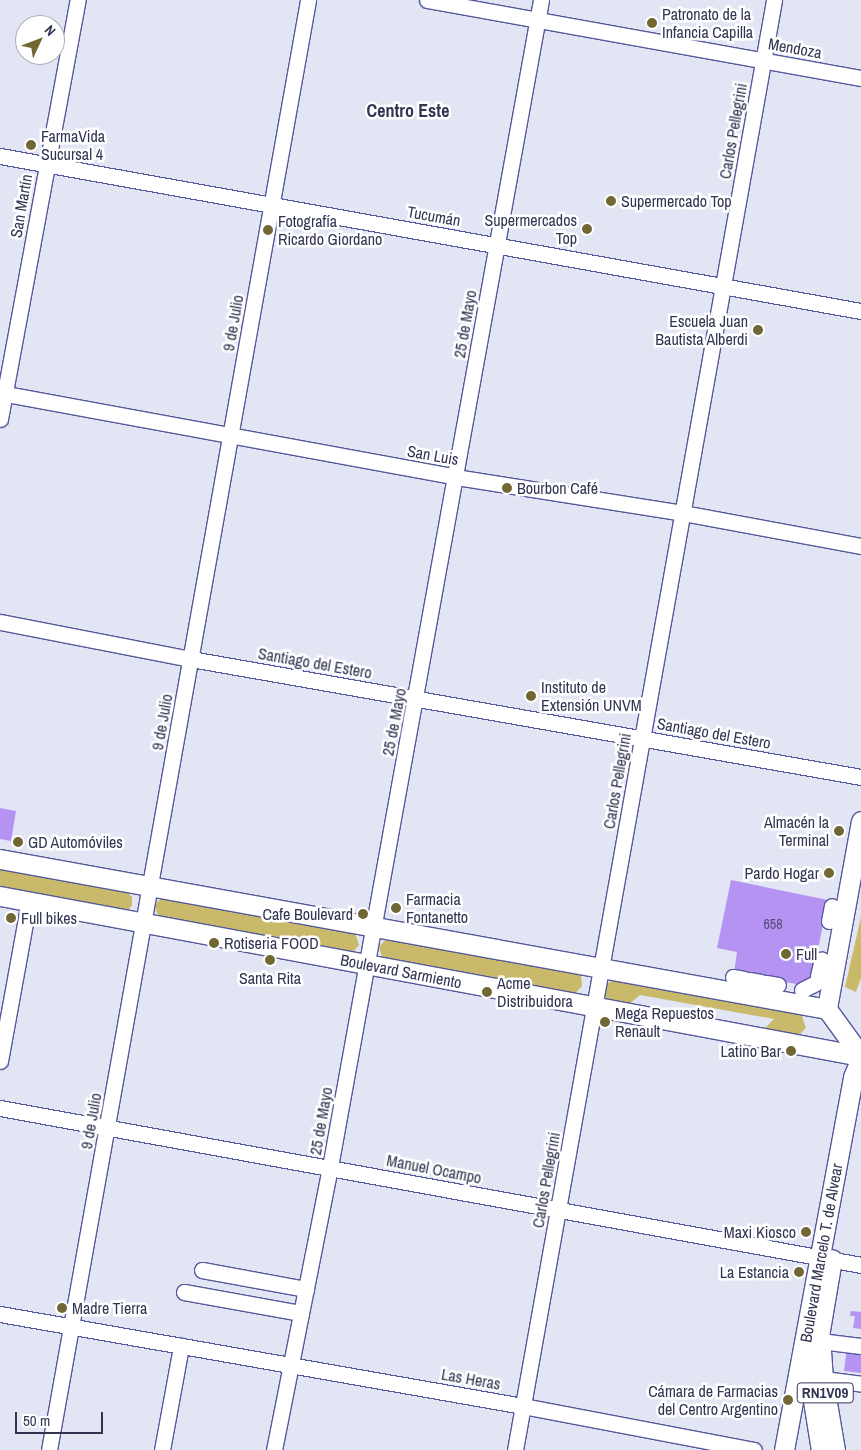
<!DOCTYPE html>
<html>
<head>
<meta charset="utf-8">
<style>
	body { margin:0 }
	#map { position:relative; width:861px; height:1450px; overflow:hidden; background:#e2e5f4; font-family:"Archivo Narrow",sans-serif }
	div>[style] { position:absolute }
	.green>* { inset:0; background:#c8ba6a }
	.building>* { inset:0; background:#b593f2 }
	.roads { filter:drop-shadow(1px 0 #55599a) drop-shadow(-1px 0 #55599a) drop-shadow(0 1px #55599a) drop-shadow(0 -1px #55599a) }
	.minor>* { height:15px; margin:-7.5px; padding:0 7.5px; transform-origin:7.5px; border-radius:7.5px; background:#fff }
	.major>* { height:19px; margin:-9.5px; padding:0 9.5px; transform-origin:9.5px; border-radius:9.5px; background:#fff }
	.dots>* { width:14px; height:14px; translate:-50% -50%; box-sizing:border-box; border:2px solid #fff; border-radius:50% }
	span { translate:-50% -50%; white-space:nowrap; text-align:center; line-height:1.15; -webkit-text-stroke:5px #fff; paint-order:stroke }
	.number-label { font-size:14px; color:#534c7a }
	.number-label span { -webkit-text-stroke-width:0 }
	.shield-label span { padding:1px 4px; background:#fff; border:1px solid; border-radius:4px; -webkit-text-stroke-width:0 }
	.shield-label { font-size:15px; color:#323552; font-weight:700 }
	.poi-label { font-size:16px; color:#323552 }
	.left { translate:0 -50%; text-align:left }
	.right { translate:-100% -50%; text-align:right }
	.street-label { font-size:16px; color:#323552 }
	.neighbourhood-label { font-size:18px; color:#323552; font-weight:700 }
	.north { position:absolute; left:15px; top:15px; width:50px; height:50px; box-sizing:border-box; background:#fff; border:1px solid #adaeba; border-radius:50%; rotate:47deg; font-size:14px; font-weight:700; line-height:20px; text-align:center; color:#323552 }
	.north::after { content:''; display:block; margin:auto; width:18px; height:22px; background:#706734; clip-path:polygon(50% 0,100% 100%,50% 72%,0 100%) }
	.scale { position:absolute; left:15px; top:1412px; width:88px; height:22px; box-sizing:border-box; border:2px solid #323552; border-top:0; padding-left:6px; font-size:15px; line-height:18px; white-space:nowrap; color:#323552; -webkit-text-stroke:4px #fff; paint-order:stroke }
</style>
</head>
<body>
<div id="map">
	<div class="green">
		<i style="clip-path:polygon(0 866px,124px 889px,132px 897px,132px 905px,127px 912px,0 891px)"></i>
		<i style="clip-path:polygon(163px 897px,355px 933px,359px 945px,352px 953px,160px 920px,154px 905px)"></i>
		<i style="clip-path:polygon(861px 917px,861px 978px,856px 992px,845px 987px)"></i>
		<i style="clip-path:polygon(386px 939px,572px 971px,581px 976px,582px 986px,574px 995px,383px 960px,379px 947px)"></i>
		<i style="clip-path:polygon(614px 979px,801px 1013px,806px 1028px,799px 1035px,763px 1030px,774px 1019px,640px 995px,627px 1006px,607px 999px,604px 994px,604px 986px)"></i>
	</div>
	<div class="building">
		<i style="clip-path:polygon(0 808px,16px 811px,11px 841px,0 839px)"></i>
		<i style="clip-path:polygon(731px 880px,828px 900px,812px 979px,802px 985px,734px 973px,737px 952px,717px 948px)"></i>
		<i style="clip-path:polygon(851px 1311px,861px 1312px,861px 1329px,853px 1328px,855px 1316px,850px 1316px)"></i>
		<i style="clip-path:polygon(847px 1348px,861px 1350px,861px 1373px,844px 1371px)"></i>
	</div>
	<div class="roads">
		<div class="minor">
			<i style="left:427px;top:0;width:441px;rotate:10.2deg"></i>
			<i style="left:0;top:156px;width:875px;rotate:10.21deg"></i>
			<i style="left:0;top:393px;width:464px;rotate:10.4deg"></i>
			<i style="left:456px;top:477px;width:230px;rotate:9deg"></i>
			<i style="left:683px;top:513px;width:181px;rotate:10.5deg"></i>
			<i style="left:0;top:419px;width:426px;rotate:-79.5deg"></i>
			<i style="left:0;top:622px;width:195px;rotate:11deg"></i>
			<i style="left:191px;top:659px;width:680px;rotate:9.99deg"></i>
			<i style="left:829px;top:921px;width:15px;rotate:-79deg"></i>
			<i style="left:818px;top:976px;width:17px;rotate:-77deg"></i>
			<i style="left:733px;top:977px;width:11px;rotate:10deg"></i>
			<i style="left:749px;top:980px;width:12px;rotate:9deg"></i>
			<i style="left:766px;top:983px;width:12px;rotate:9deg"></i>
			<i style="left:802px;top:990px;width:16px;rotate:-27deg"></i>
			<i style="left:0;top:1061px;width:163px;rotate:-79.7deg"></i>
			<i style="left:0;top:1108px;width:875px;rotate:10.33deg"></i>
			<i style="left:202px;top:1270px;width:106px;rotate:10.4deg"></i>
			<i style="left:184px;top:1292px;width:119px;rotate:10.2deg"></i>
			<i style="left:0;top:1314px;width:531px;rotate:9.98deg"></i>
			<i style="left:523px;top:1406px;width:235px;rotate:10.8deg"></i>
			<i style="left:820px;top:1341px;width:41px;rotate:7deg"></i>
			<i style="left:823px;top:1379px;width:38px;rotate:7deg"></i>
			<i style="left:49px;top:1450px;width:1473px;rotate:-79.87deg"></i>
			<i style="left:162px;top:1450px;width:106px;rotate:-79.6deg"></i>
			<i style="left:274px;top:1450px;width:288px;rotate:-78.8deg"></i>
			<i style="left:330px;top:1167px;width:1186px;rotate:-79.75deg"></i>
			<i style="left:515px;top:1450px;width:1473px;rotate:-79.87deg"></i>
		</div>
		<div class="major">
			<i style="left:861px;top:821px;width:191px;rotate:100.3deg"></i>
			<i style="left:827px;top:1009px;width:58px;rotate:54.1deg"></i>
			<i style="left:0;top:859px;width:840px;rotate:10.28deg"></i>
			<i style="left:0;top:896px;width:876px;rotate:10.53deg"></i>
			<i style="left:820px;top:1337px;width:42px;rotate:85.9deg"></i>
			<i style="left:823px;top:1379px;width:72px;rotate:80.4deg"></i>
			<i style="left:817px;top:1348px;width:90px;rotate:-80.4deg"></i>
			<i style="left:807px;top:1363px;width:88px;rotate:80.9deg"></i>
			<i style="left:784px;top:1450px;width:379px;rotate:-79.5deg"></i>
			<i style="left:853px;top:1077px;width:21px;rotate:-67deg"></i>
		</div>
	</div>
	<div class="dots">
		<i style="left:652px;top:23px;background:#706734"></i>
		<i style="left:31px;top:145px;background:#706734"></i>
		<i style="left:611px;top:201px;background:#706734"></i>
		<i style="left:587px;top:229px;background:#706734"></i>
		<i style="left:268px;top:230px;background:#706734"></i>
		<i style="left:758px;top:330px;background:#706734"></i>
		<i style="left:507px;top:488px;background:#706734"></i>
		<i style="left:531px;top:696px;background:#706734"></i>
		<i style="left:839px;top:831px;background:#706734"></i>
		<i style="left:18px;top:842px;background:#706734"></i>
		<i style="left:829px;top:873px;background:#706734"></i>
		<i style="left:396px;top:908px;background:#706734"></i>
		<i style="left:363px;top:914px;background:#706734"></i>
		<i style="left:11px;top:918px;background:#706734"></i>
		<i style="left:214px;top:943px;background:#706734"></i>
		<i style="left:786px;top:954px;background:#706734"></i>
		<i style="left:270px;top:960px;background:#706734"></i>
		<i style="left:487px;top:992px;background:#706734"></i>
		<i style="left:605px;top:1022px;background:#706734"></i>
		<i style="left:791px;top:1051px;background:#706734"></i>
		<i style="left:806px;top:1232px;background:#706734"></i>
		<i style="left:799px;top:1272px;background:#706734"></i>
		<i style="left:62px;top:1308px;background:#706734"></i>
		<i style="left:788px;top:1400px;background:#706734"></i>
	</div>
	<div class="number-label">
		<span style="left:773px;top:924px">658</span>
	</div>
	<div class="shield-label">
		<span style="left:825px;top:1393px">RN1V09</span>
	</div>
	<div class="poi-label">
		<span class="left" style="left:662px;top:23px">Patronato de la<br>Infancia Capilla</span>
		<span class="left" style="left:41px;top:145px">FarmaVida<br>Sucursal 4</span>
		<span class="left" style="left:621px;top:201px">Supermercado Top</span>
		<span class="right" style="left:577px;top:229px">Supermercados<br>Top</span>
		<span class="left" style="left:278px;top:230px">Fotografía<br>Ricardo Giordano</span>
		<span class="right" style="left:748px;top:330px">Escuela Juan<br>Bautista Alberdi</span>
		<span class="left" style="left:517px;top:488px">Bourbon Café</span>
		<span class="left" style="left:541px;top:696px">Instituto de<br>Extensión UNVM</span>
		<span class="right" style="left:829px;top:831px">Almacén la<br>Terminal</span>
		<span class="left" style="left:28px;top:842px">GD Automóviles</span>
		<span class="right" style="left:819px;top:873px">Pardo Hogar</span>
		<span class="left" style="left:406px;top:908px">Farmacia<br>Fontanetto</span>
		<span class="right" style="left:353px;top:914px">Cafe Boulevard</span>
		<span class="left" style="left:21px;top:918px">Full bikes</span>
		<span class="left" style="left:224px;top:943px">Rotiseria FOOD</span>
		<span class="left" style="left:796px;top:954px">Full</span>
		<span style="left:270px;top:978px">Santa Rita</span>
		<span class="left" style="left:497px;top:992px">Acme<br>Distribuidora</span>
		<span class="left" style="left:615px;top:1022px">Mega Repuestos<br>Renault</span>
		<span class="right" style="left:781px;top:1051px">Latino Bar</span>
		<span class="right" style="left:796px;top:1232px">Maxi Kiosco</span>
		<span class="right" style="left:789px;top:1272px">La Estancia</span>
		<span class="left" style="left:72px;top:1308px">Madre Tierra</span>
		<span class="right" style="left:778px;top:1400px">Cámara de Farmacias<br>del Centro Argentino</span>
	</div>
	<div class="street-label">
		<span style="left:795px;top:48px;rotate:10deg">Mendoza</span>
		<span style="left:733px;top:131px;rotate:-80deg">Carlos Pellegrini</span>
		<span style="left:21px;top:206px;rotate:-80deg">San Martín</span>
		<span style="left:434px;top:216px;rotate:10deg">Tucumán</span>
		<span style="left:233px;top:323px;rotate:-80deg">9 de Julio</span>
		<span style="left:465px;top:324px;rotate:-80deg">25 de Mayo</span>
		<span style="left:433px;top:455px;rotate:10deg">San Luis</span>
		<span style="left:315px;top:663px;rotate:10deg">Santiago del Estero</span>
		<span style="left:162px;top:722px;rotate:-80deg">9 de Julio</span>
		<span style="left:394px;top:722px;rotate:-79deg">25 de Mayo</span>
		<span style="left:714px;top:733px;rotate:10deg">Santiago del Estero</span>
		<span style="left:617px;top:781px;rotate:-80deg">Carlos Pellegrini</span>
		<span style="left:401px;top:971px;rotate:11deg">Boulevard Sarmiento</span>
		<span style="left:91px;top:1121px;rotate:-80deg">9 de Julio</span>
		<span style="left:321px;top:1121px;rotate:-80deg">25 de Mayo</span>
		<span style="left:434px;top:1169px;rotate:11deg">Manuel Ocampo</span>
		<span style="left:546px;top:1180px;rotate:-80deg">Carlos Pellegrini</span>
		<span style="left:821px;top:1253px;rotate:-80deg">Boulevard Marcelo T. de Alvear</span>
		<span style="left:471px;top:1379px;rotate:10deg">Las Heras</span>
	</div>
	<div class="neighbourhood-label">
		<span style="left:408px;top:111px">Centro Este</span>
	</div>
	<div class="north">N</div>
	<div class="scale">50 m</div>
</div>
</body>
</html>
